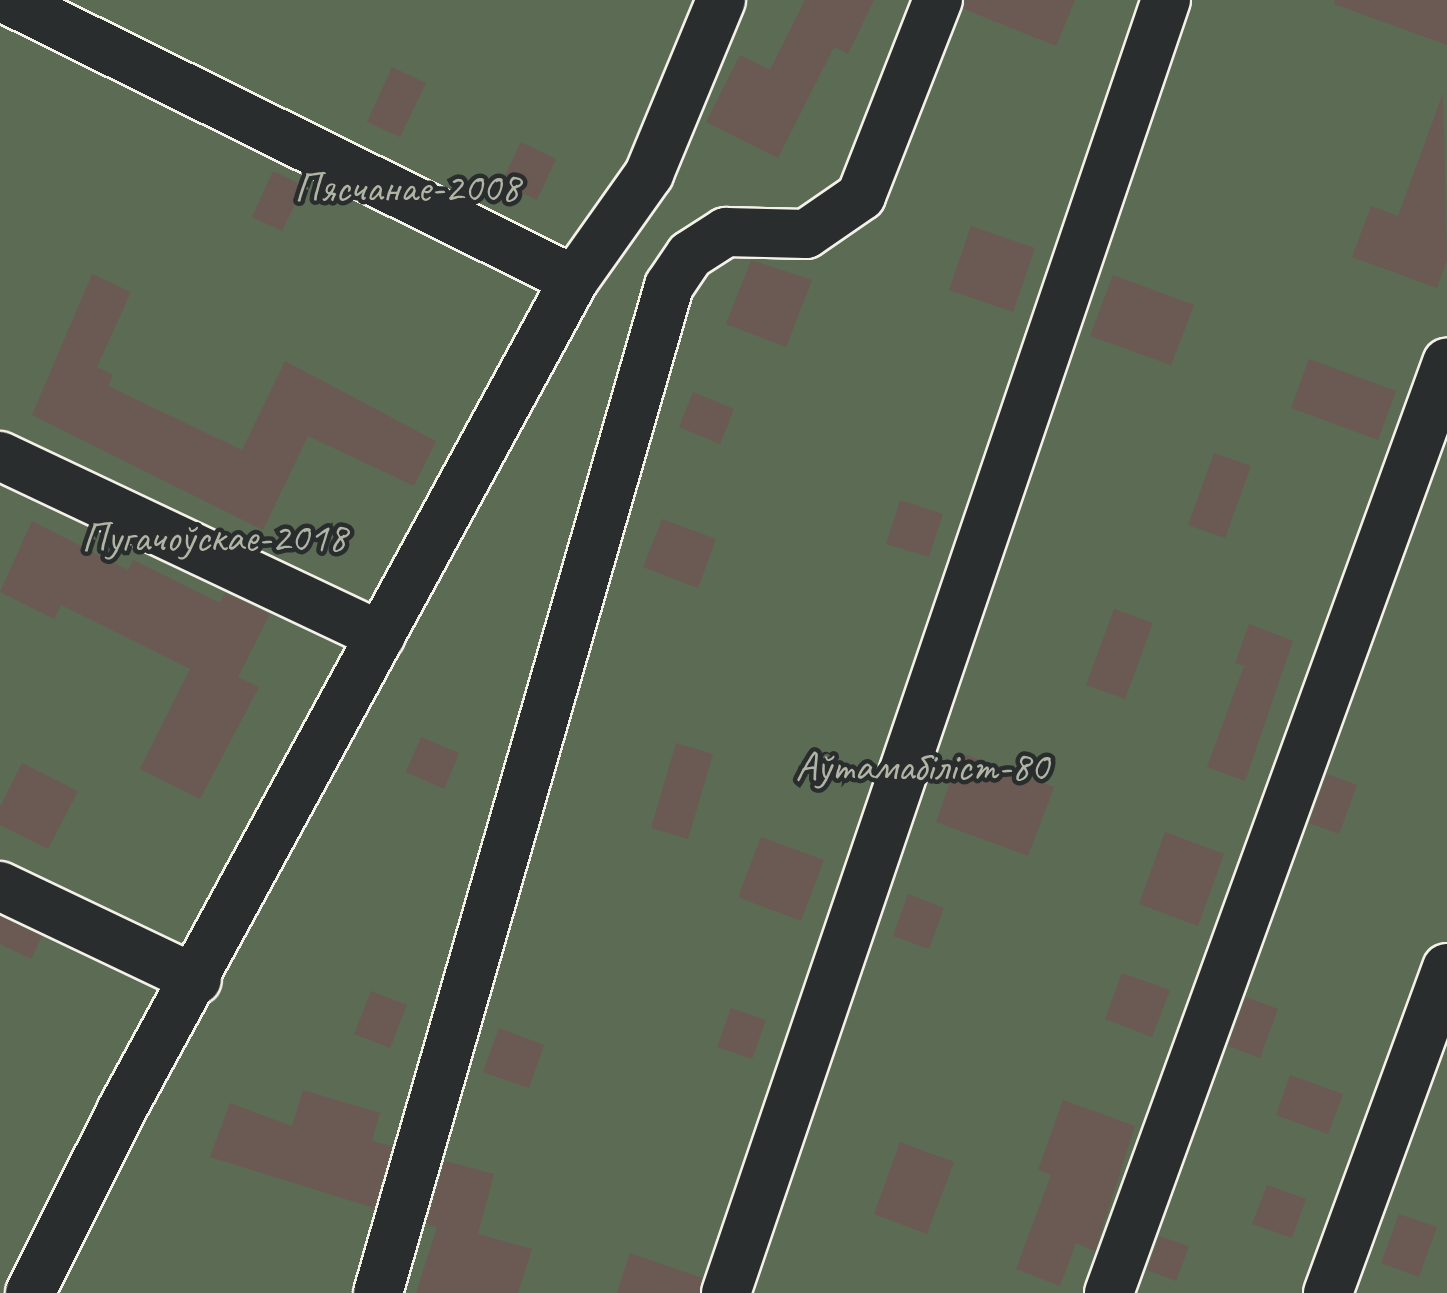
<!DOCTYPE html>
<html>
<head>
<meta charset="utf-8">
<style>
	body { margin:0 }
	#map { position:relative; width:1447px; height:1293px; overflow:hidden; background:#373635; font-family:Caveat,sans-serif }
	div>[style] { position:absolute }
	.green>* { inset:0; background:#5c6b54 }
	.building>* { inset:0; background:#6b5a53 }
	.roads { filter:drop-shadow(2px 0 #f4f1e8) drop-shadow(-2px 0 #f4f1e8) drop-shadow(0 2px #f4f1e8) drop-shadow(0 -2px #f4f1e8) }
	.minor>* { height:48px; margin:-24px; padding:0 24px; transform-origin:24px; border-radius:24px; background:#2a2d2e }
	span { translate:-50% -50%; white-space:nowrap; text-align:center; line-height:1.15; -webkit-text-stroke:9px #2a2d2e; paint-order:stroke }
	.park-label { font-size:42px; color:#b0b5a5 }
</style>
</head>
<body>
<div id="map">
	<div class="green">
		<i style="clip-path:polygon(0 0,1447px 0,1447px 1293px,0 1293px)"></i>
	</div>
	<div class="building">
		<i style="clip-path:polygon(805px 0,874px 0,848px 54px,834px 47px,778px 158px,706px 122px,740px 55px,770px 70px)"></i>
		<i style="clip-path:polygon(965px 0,1075px 0,1056px 46px,964px 9px)"></i>
		<i style="clip-path:polygon(1335px 0,1447px 0,1447px 45px,1334px 4px)"></i>
		<i style="clip-path:polygon(392px 67px,426px 83px,400px 137px,367px 122px)"></i>
		<i style="clip-path:polygon(1443px 93px,1447px 261px,1437px 288px,1352px 257px,1371px 206px,1398px 216px)"></i>
		<i style="clip-path:polygon(521px 142px,556px 159px,537px 200px,501px 183px)"></i>
		<i style="clip-path:polygon(273px 171px,304px 186px,282px 231px,252px 217px)"></i>
		<i style="clip-path:polygon(971px 226px,1035px 248px,1013px 312px,949px 290px)"></i>
		<i style="clip-path:polygon(751px 260px,812px 280px,786px 347px,726px 324px)"></i>
		<i style="clip-path:polygon(92px 274px,131px 292px,97px 367px,113px 375px,108px 386px,242px 450px,285px 361px,436px 441px,414px 486px,308px 436px,263px 530px,32px 415px)"></i>
		<i style="clip-path:polygon(1113px 275px,1194px 305px,1171px 365px,1090px 336px)"></i>
		<i style="clip-path:polygon(1309px 359px,1396px 391px,1378px 440px,1291px 408px)"></i>
		<i style="clip-path:polygon(693px 392px,734px 409px,720px 444px,679px 427px)"></i>
		<i style="clip-path:polygon(1214px 453px,1251px 466px,1225px 538px,1188px 525px)"></i>
		<i style="clip-path:polygon(900px 500px,943px 514px,929px 557px,886px 544px)"></i>
		<i style="clip-path:polygon(662px 519px,716px 539px,698px 588px,643px 567px)"></i>
		<i style="clip-path:polygon(32px 521px,128px 570px,133px 560px,220px 603px,225px 593px,270px 614px,238px 677px,259px 687px,200px 799px,140px 769px,190px 669px,61px 605px,54px 619px,0 592px)"></i>
		<i style="clip-path:polygon(1114px 609px,1153px 623px,1125px 699px,1086px 685px)"></i>
		<i style="clip-path:polygon(1249px 624px,1293px 641px,1245px 781px,1207px 767px,1244px 666px,1235px 663px)"></i>
		<i style="clip-path:polygon(421px 737px,459px 753px,444px 789px,406px 772px)"></i>
		<i style="clip-path:polygon(676px 743px,713px 754px,688px 839px,651px 828px)"></i>
		<i style="clip-path:polygon(961px 753px,1054px 787px,1028px 856px,936px 822px)"></i>
		<i style="clip-path:polygon(22px 763px,78px 791px,48px 849px,0 825px,0 807px)"></i>
		<i style="clip-path:polygon(1327px 774px,1357px 785px,1339px 834px,1309px 823px)"></i>
		<i style="clip-path:polygon(1165px 832px,1224px 854px,1198px 926px,1139px 904px)"></i>
		<i style="clip-path:polygon(761px 837px,824px 860px,801px 921px,738px 897px)"></i>
		<i style="clip-path:polygon(908px 894px,944px 908px,929px 949px,893px 936px)"></i>
		<i style="clip-path:polygon(0 916px,42px 936px,31px 959px,0 944px)"></i>
		<i style="clip-path:polygon(1122px 973px,1170px 990px,1152px 1037px,1105px 1019px)"></i>
		<i style="clip-path:polygon(371px 991px,407px 1005px,390px 1048px,354px 1034px)"></i>
		<i style="clip-path:polygon(1246px 997px,1278px 1009px,1260px 1058px,1228px 1046px)"></i>
		<i style="clip-path:polygon(731px 1008px,766px 1020px,752px 1059px,717px 1047px)"></i>
		<i style="clip-path:polygon(499px 1028px,544px 1045px,529px 1088px,483px 1072px)"></i>
		<i style="clip-path:polygon(1290px 1075px,1343px 1094px,1328px 1134px,1276px 1115px)"></i>
		<i style="clip-path:polygon(303px 1090px,380px 1113px,372px 1141px,392px 1146px,374px 1208px,210px 1157px,230px 1103px,292px 1126px)"></i>
		<i style="clip-path:polygon(1063px 1100px,1135px 1126px,1095px 1251px,1076px 1243px,1060px 1286px,1016px 1269px,1051px 1175px,1038px 1170px)"></i>
		<i style="clip-path:polygon(900px 1142px,954px 1162px,927px 1234px,874px 1214px)"></i>
		<i style="clip-path:polygon(445px 1161px,494px 1174px,478px 1234px,532px 1249px,518px 1293px,416px 1293px,437px 1227px,426px 1224px)"></i>
		<i style="clip-path:polygon(1267px 1185px,1306px 1199px,1292px 1238px,1252px 1224px)"></i>
		<i style="clip-path:polygon(1399px 1214px,1437px 1227px,1419px 1277px,1381px 1263px)"></i>
		<i style="clip-path:polygon(1159px 1236px,1189px 1246px,1176px 1281px,1147px 1270px)"></i>
		<i style="clip-path:polygon(630px 1253px,702px 1278px,699px 1293px,617px 1293px)"></i>
	</div>
	<div class="roads">
		<div class="minor">
			<i style="left:8px;top:0;width:631px;rotate:26.32deg"></i>
			<i style="left:0;top:456px;width:421px;rotate:25.3deg"></i>
			<i style="left:0;top:886px;width:218px;rotate:25.5deg"></i>
			<i style="left:30px;top:1293px;width:203px;rotate:-63.4deg"></i>
			<i style="left:121px;top:1111px;width:946px;rotate:-61.4deg"></i>
			<i style="left:574px;top:280px;width:130px;rotate:-54.7deg"></i>
			<i style="left:649px;top:174px;width:188px;rotate:-67.5deg"></i>
			<i style="left:378px;top:1293px;width:1048px;rotate:-73.88deg"></i>
			<i style="left:669px;top:286px;width:37px;rotate:-56deg"></i>
			<i style="left:690px;top:255px;width:43px;rotate:-32.6deg"></i>
			<i style="left:726px;top:232px;width:80px;rotate:1.4deg"></i>
			<i style="left:806px;top:234px;width:67px;rotate:-34.6deg"></i>
			<i style="left:861px;top:196px;width:211px;rotate:-68.6deg"></i>
			<i style="left:726px;top:1293px;width:1366px;rotate:-71.21deg"></i>
			<i style="left:1109px;top:1293px;width:990px;rotate:-70.03deg"></i>
			<i style="left:1328px;top:1293px;width:346px;rotate:-69.9deg"></i>
		</div>
	</div>
	<div class="park-label">
		<span style="left:407px;top:188px">Пясчанае-2008</span>
		<span style="left:214px;top:538px">Пугачоўскае-2018</span>
		<span style="left:922px;top:767px">Аўтамабіліст-80</span>
	</div>
</div>
</body>
</html>
